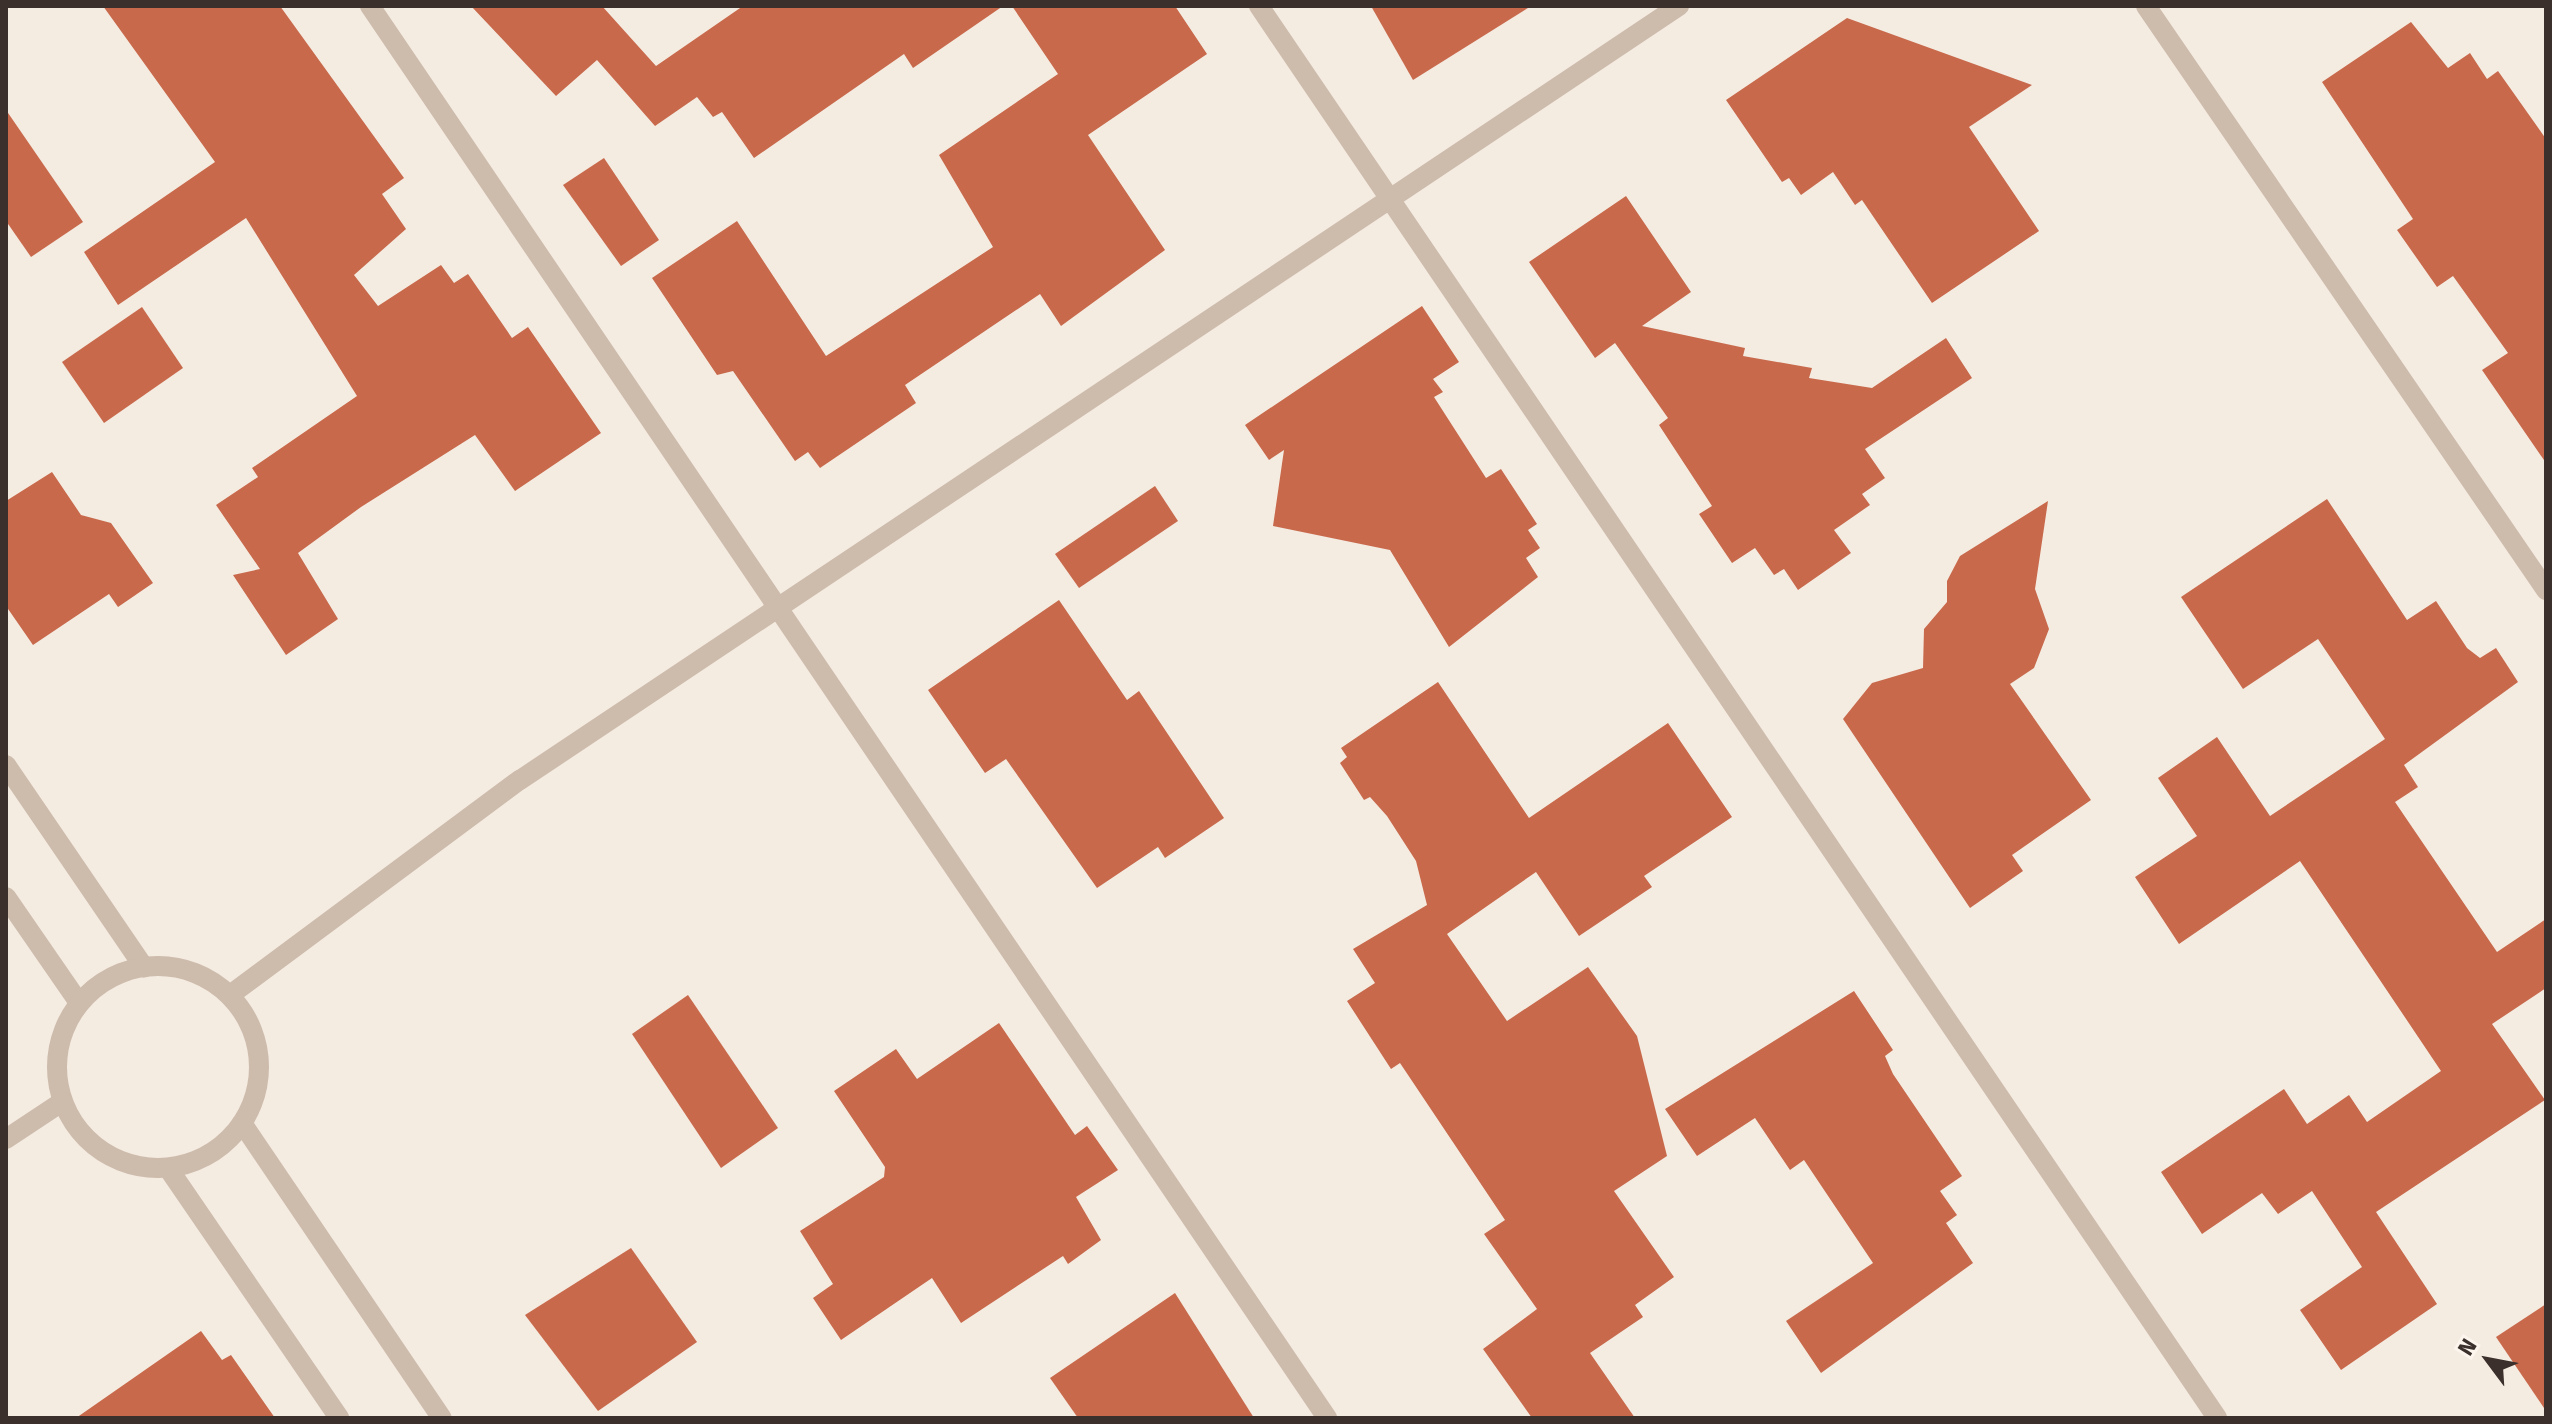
<!DOCTYPE html>
<html>
<head>
<meta charset="utf-8">
<style>
	body { margin:0 }
	#map { position:relative; width:2552px; height:1424px; overflow:hidden; background:#f4ebe1; font-family:"Fira Sans",sans-serif }
	div>[style] { position:absolute }
	.building>* { inset:0; background:#c8694b }
	.minor>* { height:20px; margin:-10px; padding:0 10px; transform-origin:10px; border-radius:10px; background:#cdbbac }
	.minor>.ring { margin:-10px; padding:0; box-sizing:content-box; background:none; border:20px solid #cdbbac; border-radius:50% }
	span { translate:-50% -50%; white-space:nowrap; text-align:center; line-height:1.15; -webkit-text-stroke:6px #fbf5ee; paint-order:stroke }
	.frame { position:absolute; inset:0; border:8px solid #3b302b; pointer-events:none }
	.north { position:absolute; left:2448px; top:1320px; width:80px; height:80px; -webkit-text-stroke:6px #fbf5ee; paint-order:stroke; rotate:302deg; font-size:22px; font-weight:700; line-height:32px; text-align:center; color:#3b302b }
	.north::after { content:''; display:block; margin:auto; width:28px; height:36px; background:#3b302b; clip-path:polygon(50% 0,100% 100%,50% 72%,0 100%) }
</style>
</head>
<body>
<div id="map">
	<div class="building">
		<i style="clip-path:polygon(103px 6px,280px 6px,404px 178px,382px 194px,406px 229px,354px 275px,378px 306px,441px 265px,454px 283px,468px 274px,512px 338px,528px 327px,601px 433px,515px 491px,475px 435px,361px 507px,298px 553px,338px 619px,286px 655px,233px 575px,260px 569px,216px 505px,258px 477px,252px 468px,357px 396px,246px 218px,118px 305px,84px 252px,215px 162px)"></i>
		<i style="clip-path:polygon(471px 6px,602px 6px,656px 66px,743px 6px,1003px 6px,913px 68px,904px 54px,754px 158px,722px 112px,713px 117px,697px 97px,655px 126px,597px 60px,556px 96px)"></i>
		<i style="clip-path:polygon(1012px 6px,1175px 6px,1207px 54px,1088px 135px,1165px 250px,1061px 326px,1040px 294px,905px 385px,916px 403px,820px 468px,808px 452px,795px 461px,733px 371px,717px 375px,652px 278px,737px 221px,826px 356px,993px 247px,939px 155px,1058px 74px)"></i>
		<i style="clip-path:polygon(1371px 6px,1531px 6px,1413px 80px)"></i>
		<i style="clip-path:polygon(1847px 18px,2032px 85px,1969px 127px,2039px 231px,1932px 303px,1862px 200px,1855px 205px,1833px 172px,1801px 195px,1789px 178px,1782px 182px,1726px 100px)"></i>
		<i style="clip-path:polygon(2411px 22px,2448px 68px,2470px 53px,2487px 79px,2498px 71px,2546px 139px,2546px 463px,2482px 370px,2508px 353px,2453px 276px,2437px 287px,2397px 230px,2413px 219px,2322px 82px)"></i>
		<i style="clip-path:polygon(6px 110px,83px 222px,31px 257px,6px 221px)"></i>
		<i style="clip-path:polygon(604px 158px,659px 240px,621px 266px,563px 185px)"></i>
		<i style="clip-path:polygon(1626px 196px,1691px 292px,1642px 326px,1745px 348px,1743px 356px,1812px 368px,1809px 378px,1872px 388px,1946px 338px,1972px 378px,1865px 449px,1885px 478px,1862px 494px,1870px 505px,1834px 530px,1851px 553px,1798px 590px,1784px 569px,1774px 575px,1755px 548px,1732px 563px,1699px 514px,1712px 506px,1659px 425px,1668px 418px,1615px 343px,1595px 358px,1529px 262px)"></i>
		<i style="clip-path:polygon(1422px 306px,1459px 362px,1433px 379px,1443px 392px,1434px 397px,1486px 478px,1501px 469px,1537px 524px,1528px 530px,1540px 548px,1526px 558px,1538px 577px,1449px 647px,1390px 550px,1273px 526px,1284px 450px,1269px 460px,1245px 425px)"></i>
		<i style="clip-path:polygon(142px 307px,183px 368px,104px 423px,62px 362px)"></i>
		<i style="clip-path:polygon(52px 472px,81px 515px,111px 523px,153px 583px,118px 607px,109px 594px,33px 645px,6px 606px,6px 501px)"></i>
		<i style="clip-path:polygon(1155px 486px,1178px 521px,1079px 588px,1055px 554px)"></i>
		<i style="clip-path:polygon(2327px 499px,2407px 620px,2436px 601px,2467px 648px,2480px 658px,2496px 648px,2518px 682px,2404px 765px,2418px 787px,2395px 802px,2497px 952px,2546px 919px,2546px 988px,2492px 1024px,2545px 1100px,2376px 1212px,2437px 1304px,2341px 1370px,2300px 1310px,2362px 1267px,2312px 1191px,2278px 1214px,2262px 1193px,2202px 1234px,2161px 1172px,2284px 1089px,2307px 1124px,2349px 1095px,2367px 1122px,2441px 1071px,2300px 861px,2179px 944px,2135px 877px,2197px 836px,2158px 778px,2217px 737px,2270px 816px,2385px 739px,2318px 639px,2243px 689px,2181px 597px)"></i>
		<i style="clip-path:polygon(2048px 501px,2035px 589px,2049px 629px,2034px 668px,2010px 684px,2091px 800px,2012px 855px,2023px 871px,1970px 908px,1843px 719px,1872px 683px,1923px 668px,1924px 629px,1947px 602px,1947px 581px,1960px 556px)"></i>
		<i style="clip-path:polygon(1059px 600px,1127px 700px,1139px 691px,1224px 818px,1165px 858px,1158px 847px,1097px 888px,1006px 759px,985px 773px,928px 690px)"></i>
		<i style="clip-path:polygon(1438px 682px,1529px 818px,1668px 723px,1732px 817px,1644px 876px,1652px 887px,1579px 936px,1536px 872px,1447px 934px,1507px 1021px,1588px 967px,1637px 1036px,1667px 1156px,1614px 1191px,1674px 1277px,1635px 1305px,1643px 1317px,1590px 1353px,1635px 1418px,1532px 1418px,1483px 1349px,1537px 1309px,1484px 1234px,1505px 1220px,1400px 1063px,1391px 1069px,1347px 1001px,1375px 983px,1353px 949px,1427px 905px,1416px 861px,1387px 816px,1370px 797px,1364px 800px,1340px 763px,1347px 757px,1341px 748px)"></i>
		<i style="clip-path:polygon(1854px 991px,1893px 1050px,1885px 1056px,1893px 1074px,1962px 1176px,1940px 1191px,1957px 1215px,1946px 1223px,1973px 1263px,1821px 1373px,1786px 1321px,1873px 1263px,1804px 1160px,1790px 1170px,1755px 1118px,1697px 1156px,1665px 1109px)"></i>
		<i style="clip-path:polygon(688px 995px,778px 1128px,721px 1168px,632px 1034px)"></i>
		<i style="clip-path:polygon(999px 1023px,1075px 1135px,1087px 1126px,1118px 1170px,1076px 1197px,1101px 1240px,1068px 1264px,1063px 1256px,961px 1323px,932px 1278px,841px 1340px,813px 1298px,833px 1284px,800px 1231px,884px 1177px,885px 1167px,834px 1091px,896px 1049px,917px 1079px)"></i>
		<i style="clip-path:polygon(631px 1248px,697px 1342px,598px 1411px,525px 1315px)"></i>
		<i style="clip-path:polygon(1175px 1293px,1254px 1418px,1078px 1418px,1050px 1378px)"></i>
		<i style="clip-path:polygon(2546px 1304px,2546px 1411px,2496px 1337px)"></i>
		<i style="clip-path:polygon(201px 1331px,222px 1360px,231px 1355px,275px 1418px,76px 1418px)"></i>
	</div>
	<div class="minor">
		<i style="left:370px;top:6px;width:1706px;rotate:55.87deg"></i>
		<i style="left:1259px;top:6px;width:1706px;rotate:55.84deg"></i>
		<i style="left:2146px;top:6px;width:708px;rotate:55.59deg"></i>
		<i style="left:6px;top:765px;width:245px;rotate:55.7deg"></i>
		<i style="left:6px;top:897px;width:129px;rotate:55.4deg"></i>
		<i class="ring" style="left:57px;top:966px;width:182px;height:182px"></i>
		<i style="left:230px;top:995px;width:361px;rotate:-36.6deg"></i>
		<i style="left:520px;top:780px;width:1394px;rotate:-33.74deg"></i>
		<i style="left:242px;top:1123px;width:356px;rotate:55.9deg"></i>
		<i style="left:6px;top:1139px;width:67px;rotate:-33.5deg"></i>
		<i style="left:168px;top:1168px;width:303px;rotate:55.6deg"></i>
	</div>
	<div class="frame"></div>
	<div class="north">N</div>
</div>
</body>
</html>
